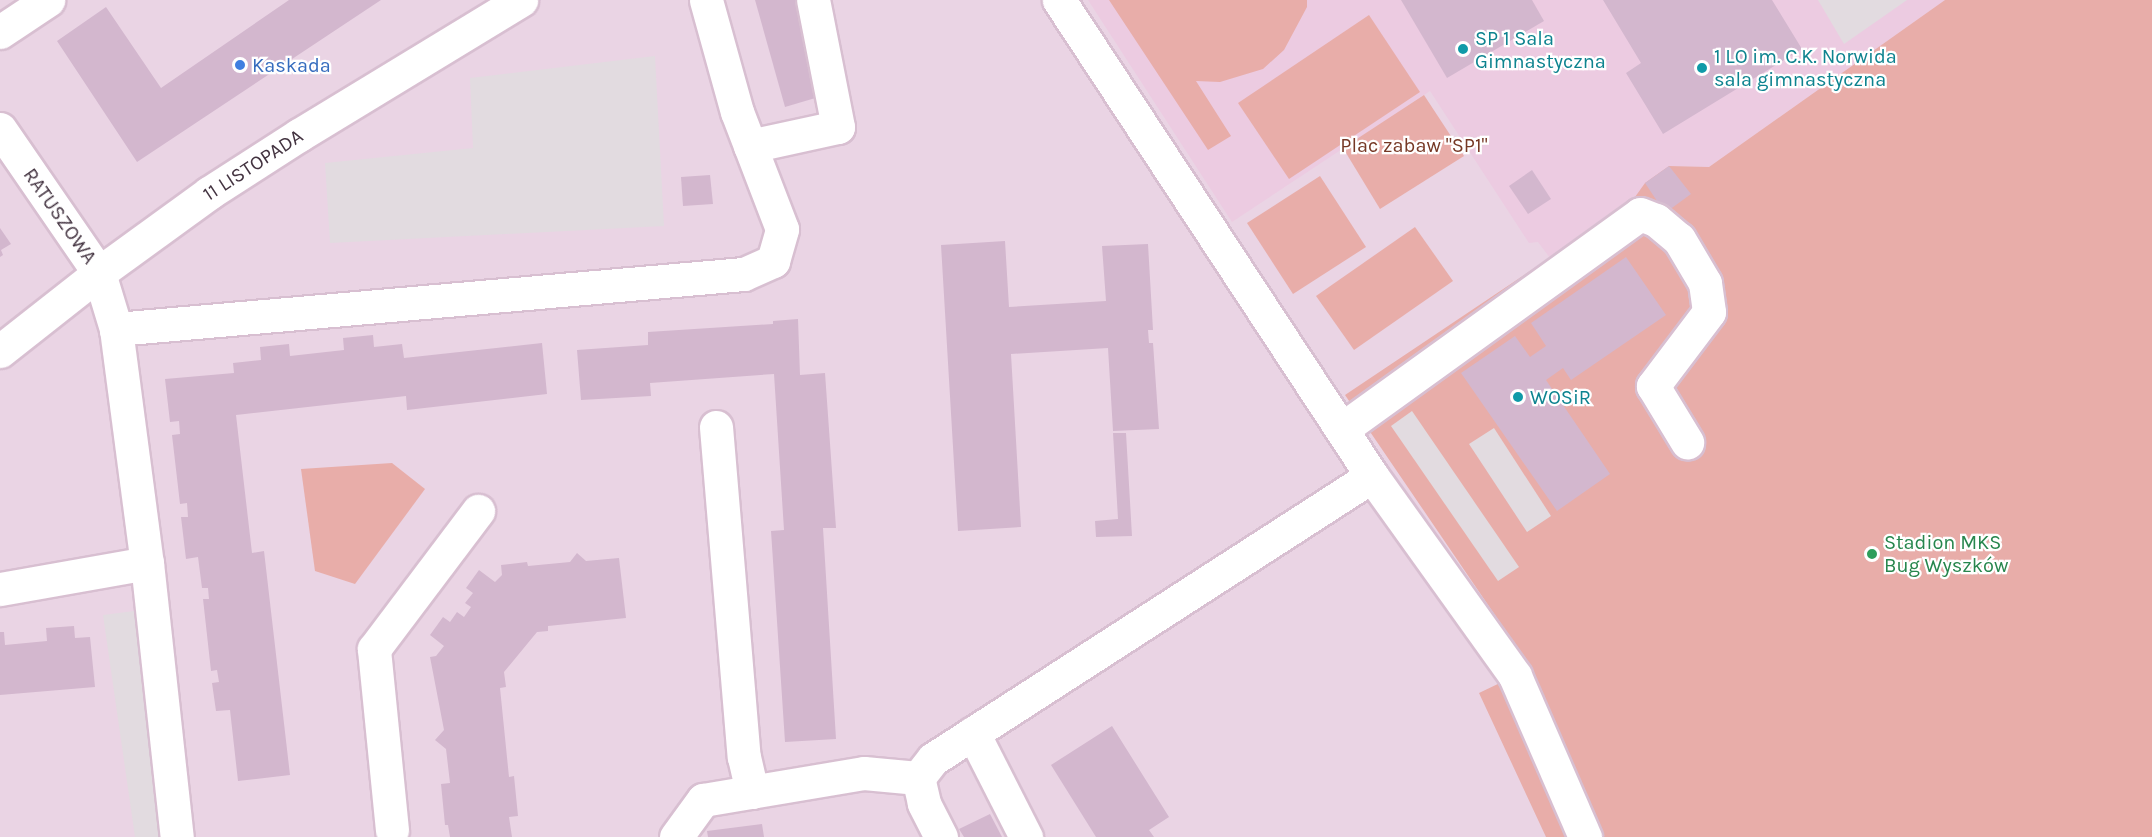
<!DOCTYPE html>
<html>
<head>
<meta charset="utf-8">
<style>
	body { margin:0 }
	#map { position:relative; width:2152px; height:837px; overflow:hidden; background:#f2e2ed; font-family:Karla,sans-serif }
	div>[style] { position:absolute }
	.residential>* { inset:0; background:#ead4e4 }
	.education>* { inset:0; background:#eccbe1 }
	.green>* { inset:0; background:#e8ada9 }
	.parking>* { inset:0; background:#e2dbe0 }
	.building>* { inset:0; background:#d3b7ce }
	.roads { filter:drop-shadow(2px 0 #d8bfd1) drop-shadow(-2px 0 #d8bfd1) drop-shadow(0 2px #d8bfd1) drop-shadow(0 -2px #d8bfd1) }
	.minor>* { height:33px; margin:-16.5px; padding:0 16.5px; transform-origin:16.5px; border-radius:16.5px; background:#fff }
	.dots>* { width:16px; height:16px; translate:-50% -50%; box-sizing:border-box; border:3px solid #fff; border-radius:50% }
	span { translate:-50% -50%; white-space:nowrap; text-align:center; line-height:1.15; -webkit-text-stroke:4.5px #fff; paint-order:stroke }
	.culture-label { font-size:20px; color:#0d838f }
	.left { translate:0 -50%; text-align:left }
	.shop-label { font-size:20px; color:#366cbe }
	.park-label { font-size:20px; color:#763825 }
	.street-label { font-size:20px; color:#433340 }
	.leisure-label { font-size:20px; color:#27864d }
</style>
</head>
<body>
<div id="map">
	<div class="residential">
		<i style="clip-path:polygon(0 0,2152px 0,2152px 837px,0 837px)"></i>
	</div>
	<div class="education">
		<i style="clip-path:polygon(1088px 0,1945px 0,1709px 167px,1669px 166px,1630px 204px,1550px 258px,1538px 242px,1529px 243px,1430px 91px,1232px 222px)"></i>
	</div>
	<div class="green">
		<i style="clip-path:polygon(1109px 0,1307px 0,1307px 7px,1284px 50px,1263px 69px,1220px 82px,1196px 81px,1231px 136px,1208px 150px)"></i>
		<i style="clip-path:polygon(1945px 0,2152px 0,2152px 837px,1546px 837px,1479px 693px,1531px 668px,1345px 395px,1630px 204px,1645px 183px,1669px 166px,1709px 167px)"></i>
		<i style="clip-path:polygon(1369px 15px,1420px 92px,1289px 179px,1238px 103px)"></i>
		<i style="clip-path:polygon(1424px 95px,1464px 156px,1380px 209px,1343px 148px)"></i>
		<i style="clip-path:polygon(1320px 176px,1366px 247px,1293px 294px,1247px 223px)"></i>
		<i style="clip-path:polygon(1415px 227px,1453px 281px,1354px 350px,1316px 296px)"></i>
		<i style="clip-path:polygon(392px 463px,425px 489px,355px 584px,315px 571px,301px 469px)"></i>
	</div>
	<div class="parking">
		<i style="clip-path:polygon(1818px 0,1907px 0,1844px 44px)"></i>
		<i style="clip-path:polygon(655px 56px,664px 226px,330px 243px,325px 163px,473px 148px,470px 78px)"></i>
		<i style="clip-path:polygon(1412px 411px,1519px 567px,1498px 581px,1391px 426px)"></i>
		<i style="clip-path:polygon(1494px 428px,1551px 516px,1527px 532px,1469px 444px)"></i>
		<i style="clip-path:polygon(134px 611px,166px 837px,135px 837px,103px 615px)"></i>
	</div>
	<div class="building">
		<i style="clip-path:polygon(289px 0,381px 0,137px 162px,57px 41px,106px 7px,161px 88px)"></i>
		<i style="clip-path:polygon(755px 0,795px 0,822px 96px,785px 107px)"></i>
		<i style="clip-path:polygon(1401px 0,1532px 0,1544px 21px,1447px 78px)"></i>
		<i style="clip-path:polygon(1603px 0,1772px 0,1802px 49px,1663px 134px,1626px 73px,1641px 63px)"></i>
		<i style="clip-path:polygon(1669px 166px,1691px 194px,1665px 213px,1645px 183px)"></i>
		<i style="clip-path:polygon(1532px 170px,1551px 199px,1528px 214px,1509px 186px)"></i>
		<i style="clip-path:polygon(710px 175px,713px 204px,683px 206px,681px 177px)"></i>
		<i style="clip-path:polygon(0 228px,11px 244px,1px 250px,3px 255px,0 257px)"></i>
		<i style="clip-path:polygon(1005px 241px,1009px 307px,1106px 301px,1102px 246px,1148px 244px,1153px 330px,1148px 330px,1149px 343px,1153px 343px,1159px 429px,1113px 431px,1108px 348px,1011px 354px,1021px 527px,958px 531px,941px 245px)"></i>
		<i style="clip-path:polygon(1626px 257px,1666px 315px,1571px 380px,1563px 368px,1546px 380px,1610px 474px,1557px 511px,1461px 373px,1515px 336px,1530px 357px,1546px 346px,1531px 323px)"></i>
		<i style="clip-path:polygon(798px 319px,800px 375px,825px 373px,836px 528px,823px 528px,836px 739px,785px 742px,771px 531px,784px 530px,774px 374px,650px 383px,651px 396px,581px 400px,577px 350px,648px 345px,648px 332px,773px 324px,773px 321px)"></i>
		<i style="clip-path:polygon(373px 335px,374px 347px,402px 344px,404px 358px,542px 343px,547px 394px,407px 410px,406px 396px,236px 415px,252px 553px,264px 551px,290px 775px,238px 781px,230px 710px,216px 711px,212px 683px,219px 682px,217px 670px,211px 671px,203px 599px,209px 599px,208px 588px,202px 588px,198px 557px,186px 559px,181px 517px,188px 517px,187px 503px,180px 504px,172px 435px,180px 434px,179px 421px,170px 422px,165px 379px,234px 373px,233px 363px,261px 360px,260px 347px,289px 344px,290px 356px,344px 350px,343px 338px)"></i>
		<i style="clip-path:polygon(1113px 433px,1126px 433px,1132px 536px,1096px 537px,1095px 521px,1118px 519px)"></i>
		<i style="clip-path:polygon(577px 553px,586px 561px,619px 558px,626px 618px,548px 626px,548px 631px,537px 632px,504px 672px,506px 687px,500px 688px,509px 777px,514px 776px,518px 816px,509px 817px,512px 837px,450px 837px,448px 825px,445px 825px,441px 784px,450px 783px,446px 749px,435px 740px,444px 730px,430px 657px,436px 656px,444px 646px,430px 635px,443px 617px,450px 622px,457px 612px,464px 617px,471px 607px,465px 603px,473px 593px,466px 588px,479px 570px,495px 582px,502px 575px,501px 565px,527px 562px,528px 566px,570px 562px)"></i>
		<i style="clip-path:polygon(74px 626px,75px 638px,90px 637px,95px 687px,0 695px,0 632px,4px 632px,5px 645px,47px 641px,46px 628px)"></i>
		<i style="clip-path:polygon(1112px 726px,1169px 817px,1149px 830px,1154px 837px,1096px 837px,1051px 765px)"></i>
		<i style="clip-path:polygon(990px 814px,1002px 837px,964px 837px,959px 829px)"></i>
		<i style="clip-path:polygon(762px 824px,764px 837px,708px 837px,707px 831px)"></i>
	</div>
	<div class="roads">
		<div class="minor">
			<i style="left:0;top:32px;width:58px;rotate:-33.7deg"></i>
			<i style="left:0;top:129px;width:175px;rotate:55.5deg"></i>
			<i style="left:99px;top:273px;width:59px;rotate:73.1deg"></i>
			<i style="left:116px;top:329px;width:236px;rotate:82.5deg"></i>
			<i style="left:147px;top:563px;width:276px;rotate:83.8deg"></i>
			<i style="left:750px;top:146px;width:90px;rotate:-12.2deg"></i>
			<i style="left:838px;top:127px;width:129px;rotate:-101.1deg"></i>
			<i style="left:116px;top:329px;width:630px;rotate:-5.01deg"></i>
			<i style="left:744px;top:274px;width:32px;rotate:-24deg"></i>
			<i style="left:773px;top:261px;width:33px;rotate:-74deg"></i>
			<i style="left:782px;top:229px;width:125px;rotate:-111deg"></i>
			<i style="left:737px;top:112px;width:116px;rotate:-105.5deg"></i>
			<i style="left:0;top:351px;width:126px;rotate:-38.2deg"></i>
			<i style="left:99px;top:273px;width:136px;rotate:-36deg"></i>
			<i style="left:209px;top:193px;width:107px;rotate:-32.8deg"></i>
			<i style="left:299px;top:135px;width:260px;rotate:-31.3deg"></i>
			<i style="left:716px;top:427px;width:331px;rotate:85.2deg"></i>
			<i style="left:744px;top:757px;width:36px;rotate:77deg"></i>
			<i style="left:1342px;top:429px;width:367px;rotate:-35.8deg"></i>
			<i style="left:1640px;top:214px;width:17px;rotate:21deg"></i>
			<i style="left:1656px;top:220px;width:30px;rotate:40deg"></i>
			<i style="left:1679px;top:239px;width:51px;rotate:59.4deg"></i>
			<i style="left:1705px;top:283px;width:29px;rotate:82deg"></i>
			<i style="left:1709px;top:312px;width:93px;rotate:127.1deg"></i>
			<i style="left:1653px;top:386px;width:66px;rotate:58.7deg"></i>
			<i style="left:1372px;top:476px;width:246px;rotate:54.4deg"></i>
			<i style="left:1515px;top:676px;width:176px;rotate:66.5deg"></i>
			<i style="left:0;top:589px;width:149px;rotate:-10deg"></i>
			<i style="left:973px;top:733px;width:117px;rotate:63deg"></i>
			<i style="left:392px;top:830px;width:182px;rotate:-95.7deg"></i>
			<i style="left:374px;top:649px;width:173px;rotate:-53deg"></i>
			<i style="left:676px;top:837px;width:46px;rotate:-53.9deg"></i>
			<i style="left:703px;top:800px;width:163px;rotate:-9.5deg"></i>
			<i style="left:864px;top:773px;width:54px;rotate:5.3deg"></i>
			<i style="left:941px;top:837px;width:38px;rotate:-117deg"></i>
			<i style="left:924px;top:803px;width:26px;rotate:-103deg"></i>
			<i style="left:918px;top:778px;width:24px;rotate:-52deg"></i>
			<i style="left:933px;top:759px;width:522px;rotate:-32.81deg"></i>
			<i style="left:1372px;top:476px;width:570px;rotate:-123.33deg"></i>
		</div>
	</div>
	<div class="dots">
		<i style="left:1463px;top:49px;background:#0f9aa8"></i>
		<i style="left:240px;top:65px;background:#3f7fe0"></i>
		<i style="left:1702px;top:68px;background:#0f9aa8"></i>
		<i style="left:1518px;top:397px;background:#0f9aa8"></i>
		<i style="left:1872px;top:554px;background:#2e9e5b"></i>
	</div>
	<div class="culture-label">
		<span class="left" style="left:1475px;top:50px">SP 1 Sala<br>Gimnastyczna</span>
		<span class="left" style="left:1714px;top:68px">1 LO im. C.K. Norwida<br>sala gimnastyczna</span>
		<span class="left" style="left:1530px;top:397px">WOSiR</span>
	</div>
	<div class="shop-label">
		<span class="left" style="left:252px;top:65px">Kaskada</span>
	</div>
	<div class="park-label">
		<span style="left:1414px;top:145px">Plac zabaw "SP1"</span>
	</div>
	<div class="street-label">
		<span style="left:253px;top:165px;rotate:-33deg">11 LISTOPADA</span>
		<span style="left:60px;top:216px;rotate:55deg">RATUSZOWA</span>
	</div>
	<div class="leisure-label">
		<span class="left" style="left:1884px;top:554px">Stadion MKS<br>Bug Wyszków</span>
	</div>
</div>
</body>
</html>
